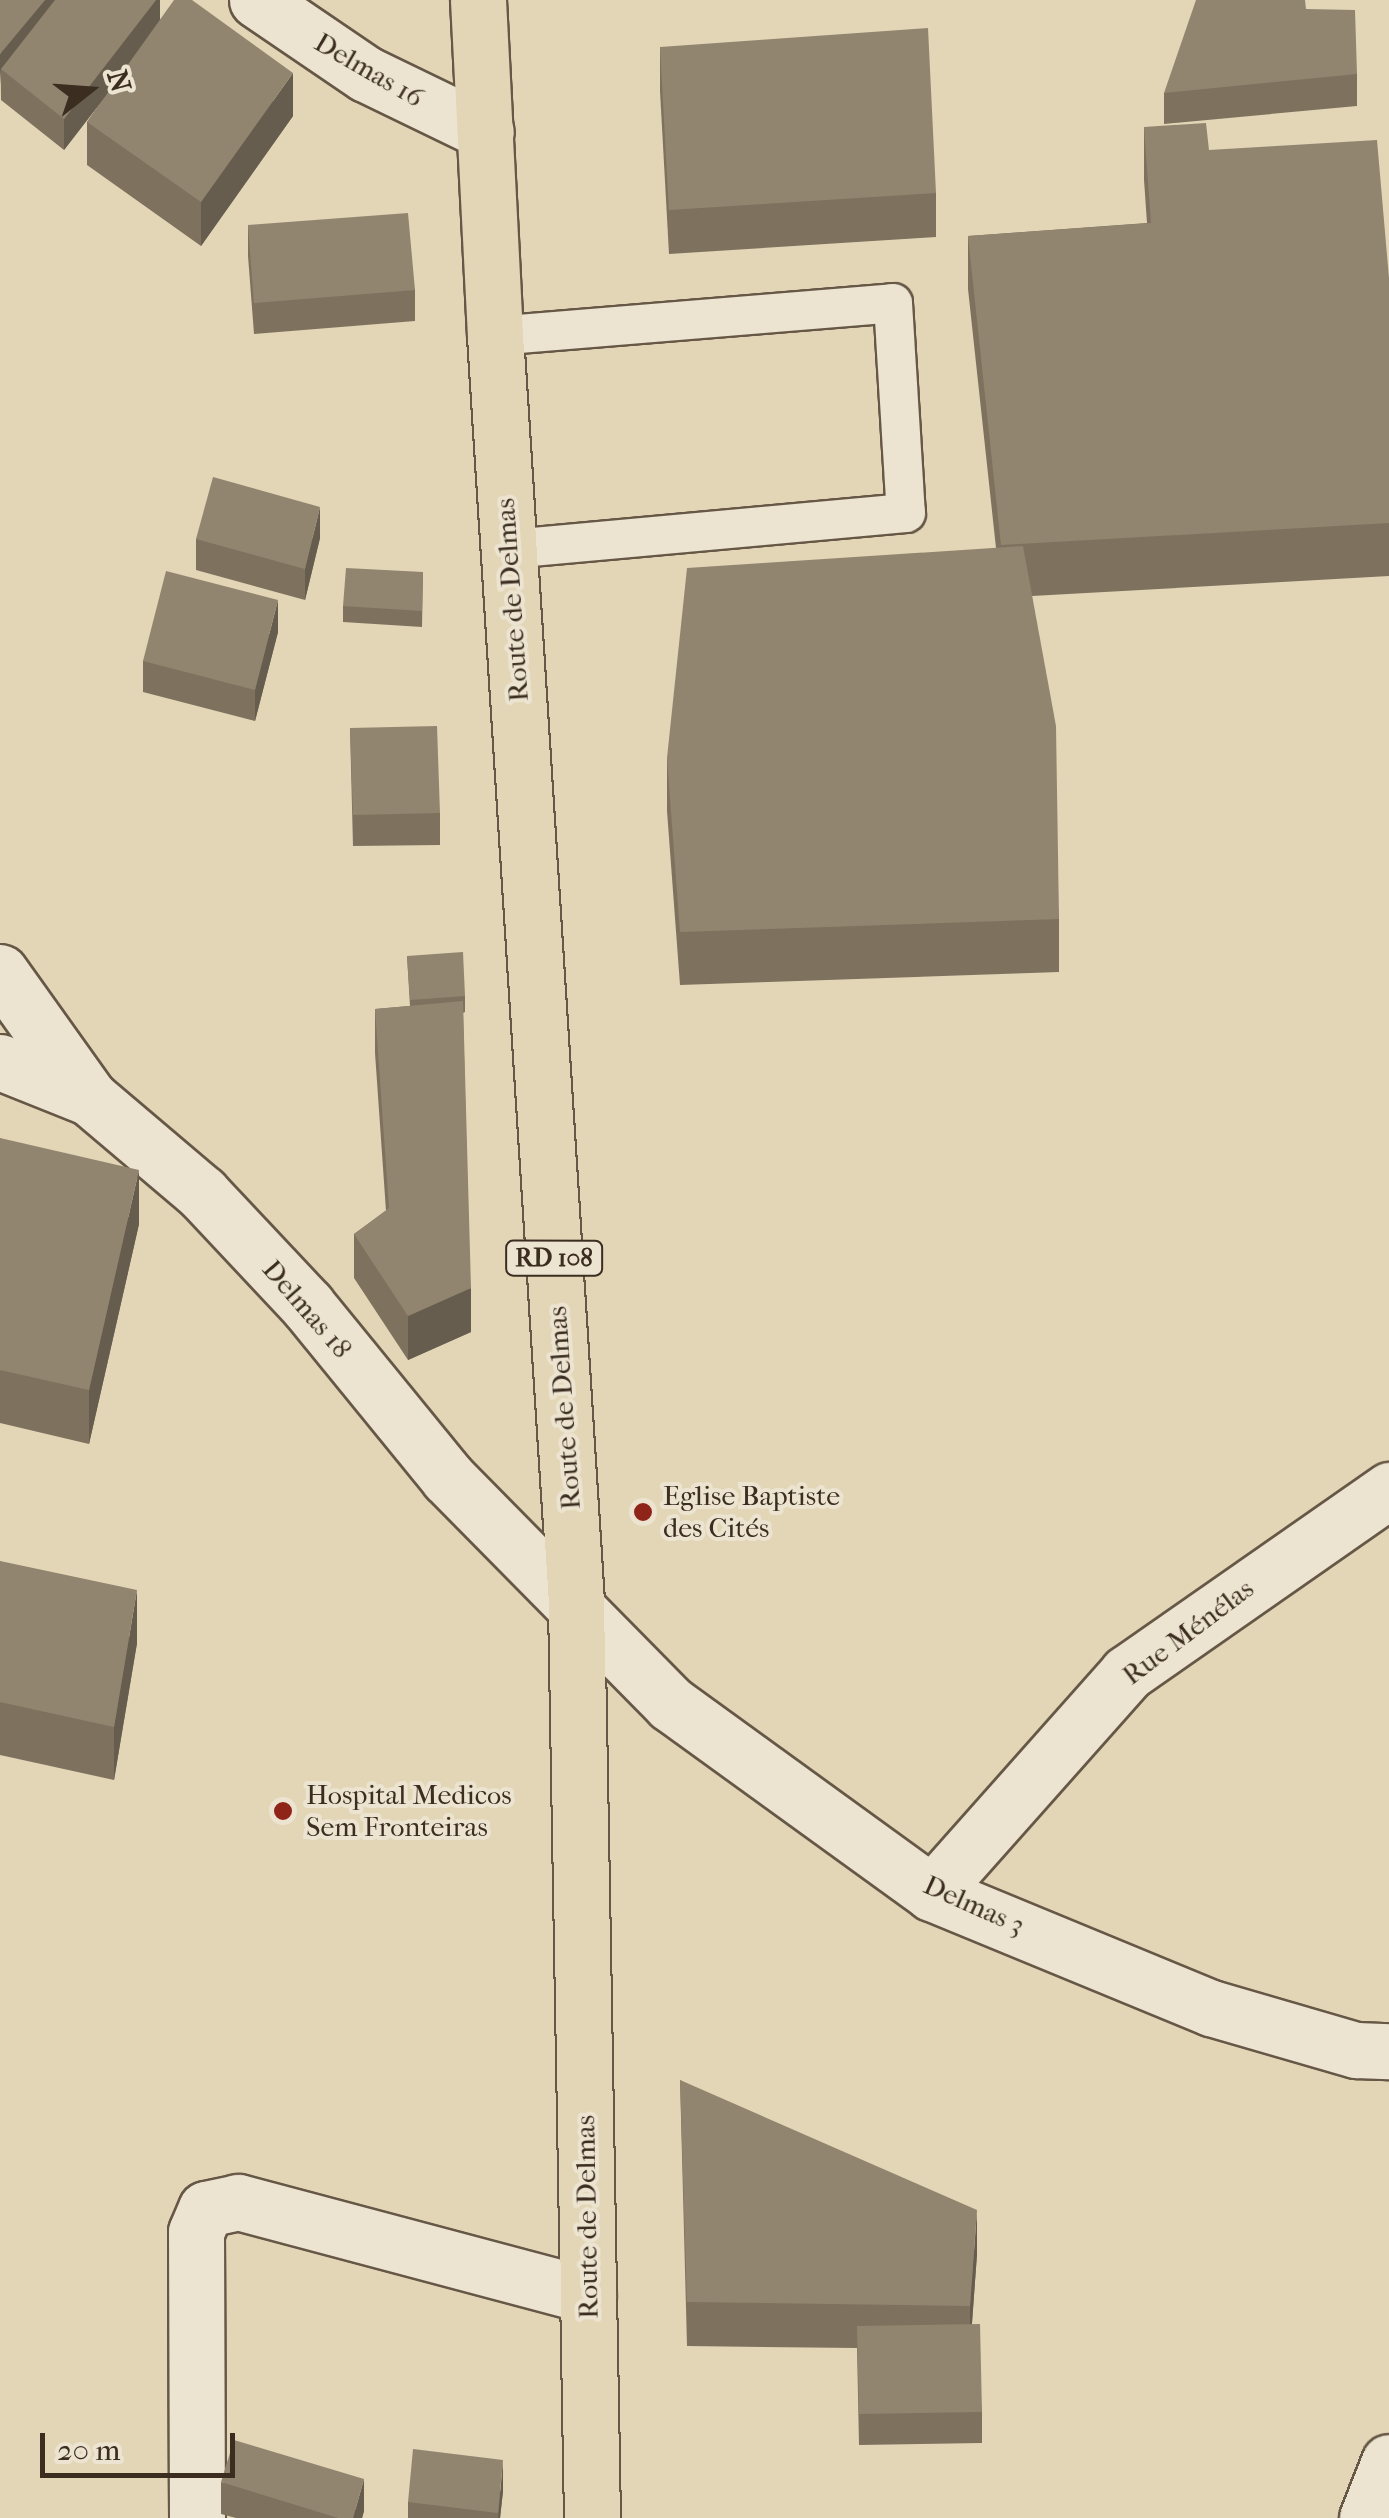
<!DOCTYPE html>
<html>
<head>
<meta charset="utf-8">
<style>
	body { margin:0 }
	#map { position:relative; width:1389px; height:2518px; overflow:hidden; background:#e2d6b7; font-family:"IM FELL French Canon",serif }
	div>[style] { position:absolute }
	.roads { filter:drop-shadow(2px 0 #665746) drop-shadow(-2px 0 #665746) drop-shadow(0 2px #665746) drop-shadow(0 -2px #665746) }
	.service>* { height:38px; margin:-19px; padding:0 19px; transform-origin:19px; border-radius:19px; background:#ece4d0 }
	.minor>* { height:55px; margin:-27.5px; padding:0 27.5px; transform-origin:27.5px; border-radius:27.5px; background:#ece4d0 }
	.tertiary>* { height:55px; margin:-27.5px; padding:0 27.5px; transform-origin:27.5px; border-radius:27.5px; background:#ece4d0 }
	.primary>* { height:55px; margin:-27.5px; padding:0 27.5px; transform-origin:27.5px; border-radius:27.5px; background:#e2d6b7 }
	.wall>* { inset:0; background:#7e725f }
	.shaded-wall>* { inset:0; background:#665d4e }
	.building>* { inset:0; background:#92856f }
	.dots>* { width:28px; height:28px; translate:-50% -50%; box-sizing:border-box; border:5px solid #ece4d0; border-radius:50% }
	span { translate:-50% -50%; white-space:nowrap; text-align:center; line-height:1.15; -webkit-text-stroke:8px #ece4d0; paint-order:stroke }
	.shield-label span { padding:2px 8px; background:#ece4d0; border:2px solid; border-radius:8px; -webkit-text-stroke-width:0 }
	.shield-label { font-size:25px; color:#3c2d21; font-weight:700 }
	.street-label { font-size:28px; color:#3c2d21 }
	.poi-label { font-size:28px; color:#3c2d21 }
	.left { translate:0 -50%; text-align:left }
	.north { position:absolute; left:40px; top:40px; width:100px; height:100px; -webkit-text-stroke:8px #ece4d0; paint-order:stroke; rotate:73deg; font-size:28px; font-weight:700; line-height:40px; text-align:center; color:#3c2d21 }
	.north::after { content:''; display:block; margin:auto; width:35px; height:45px; background:#3c2d21; clip-path:polygon(50% 0,100% 100%,50% 72%,0 100%) }
	.scale { position:absolute; left:40px; top:2433px; width:195px; height:45px; box-sizing:border-box; border:5px solid #3c2d21; border-top:0; padding-left:12px; font-size:30px; line-height:35px; white-space:nowrap; color:#3c2d21; -webkit-text-stroke:8px #ece4d0; paint-order:stroke }
</style>
</head>
<body>
<div id="map">
	<div class="roads">
		<div class="service">
			<i style="left:495px;top:336px;width:399px;rotate:-4.7deg"></i>
			<i style="left:893px;top:303px;width:210px;rotate:86.5deg"></i>
			<i style="left:906px;top:513px;width:399px;rotate:174.8deg"></i>
		</div>
		<div class="minor">
			<i style="left:257px;top:0;width:132px;rotate:34.2deg"></i>
			<i style="left:366px;top:74px;width:133px;rotate:25.8deg"></i>
			<i style="left:0;top:972px;width:155px;rotate:54.5deg"></i>
			<i style="left:932px;top:1893px;width:294px;rotate:-48.4deg"></i>
			<i style="left:1127px;top:1673px;width:320px;rotate:-34.9deg"></i>
			<i style="left:197px;top:2518px;width:286px;rotate:-90.2deg"></i>
			<i style="left:196px;top:2232px;width:25px;rotate:-67deg"></i>
			<i style="left:206px;top:2209px;width:33px;rotate:-12deg"></i>
			<i style="left:238px;top:2202px;width:362px;rotate:14.9deg"></i>
			<i style="left:1367px;top:2518px;width:60px;rotate:-68.6deg"></i>
		</div>
		<div class="tertiary">
			<i style="left:0;top:1062px;width:97px;rotate:21.8deg"></i>
			<i style="left:90px;top:1098px;width:147px;rotate:40.3deg"></i>
			<i style="left:202px;top:1193px;width:154px;rotate:46.8deg"></i>
			<i style="left:307px;top:1305px;width:223px;rotate:50.8deg"></i>
			<i style="left:448px;top:1478px;width:317px;rotate:45.4deg"></i>
			<i style="left:671px;top:1704px;width:322px;rotate:35.9deg"></i>
			<i style="left:932px;top:1893px;width:302px;rotate:22.4deg"></i>
			<i style="left:1211px;top:2008px;width:151px;rotate:16.2deg"></i>
			<i style="left:1356px;top:2050px;width:33px;rotate:2deg"></i>
		</div>
		<div class="primary">
			<i style="left:478px;top:0;width:336px;rotate:87.1deg"></i>
			<i style="left:495px;top:336px;width:1270px;rotate:86.34deg"></i>
			<i style="left:576px;top:1603px;width:915px;rotate:89deg"></i>
		</div>
	</div>
	<div class="wall">
		<i style="clip-path:polygon(0 0,160px 0,160px 19px,293px 116px,201px 246px,87px 165px,87px 122px,104px 98px,64px 150px,1px 100px)"></i>
		<i style="clip-path:polygon(1306px 9px,1357px 74px,1357px 106px,1164px 124px,1164px 93px)"></i>
		<i style="clip-path:polygon(660px 47px,936px 193px,936px 237px,669px 254px,660px 91px)"></i>
		<i style="clip-path:polygon(1144px 127px,1209px 150px,1389px 278px,1389px 576px,1032px 596px,1059px 919px,1059px 972px,680px 985px,667px 811px,667px 758px,996px 548px,968px 289px,968px 236px,1147px 223px,1144px 180px)"></i>
		<i style="clip-path:polygon(248px 225px,415px 290px,415px 321px,254px 334px,248px 256px)"></i>
		<i style="clip-path:polygon(320px 538px,305px 600px,196px 570px,196px 539px)"></i>
		<i style="clip-path:polygon(423px 572px,422px 627px,343px 622px,343px 606px)"></i>
		<i style="clip-path:polygon(278px 632px,255px 721px,143px 692px,143px 661px)"></i>
		<i style="clip-path:polygon(350px 728px,440px 813px,440px 845px,353px 846px)"></i>
		<i style="clip-path:polygon(407px 956px,465px 996px,465px 1012px,463px 1013px,471px 1332px,408px 1360px,354px 1278px,354px 1234px,386px 1211px,375px 1053px,375px 1009px,410px 1006px)"></i>
		<i style="clip-path:polygon(0 1138px,139px 1224px,89px 1444px,0 1423px)"></i>
		<i style="clip-path:polygon(0 1561px,137px 1643px,114px 1780px,0 1755px)"></i>
		<i style="clip-path:polygon(680px 2080px,977px 2254px,972px 2324px,982px 2412px,982px 2443px,859px 2445px,857px 2348px,687px 2346px)"></i>
		<i style="clip-path:polygon(221px 2482px,364px 2511px,362px 2518px,236px 2518px,221px 2514px)"></i>
		<i style="clip-path:polygon(503px 2491px,500px 2518px,408px 2518px,408px 2502px)"></i>
	</div>
	<div class="shaded-wall">
		<i style="clip-path:polygon(45px 0,72px 0,1px 69px,0 85px,0 54px)"></i>
		<i style="clip-path:polygon(156px 0,160px 0,160px 26px,64px 150px,64px 119px)"></i>
		<i style="clip-path:polygon(293px 73px,293px 116px,201px 246px,201px 202px)"></i>
		<i style="clip-path:polygon(320px 507px,320px 538px,305px 600px,305px 569px)"></i>
		<i style="clip-path:polygon(278px 600px,278px 632px,255px 721px,255px 690px)"></i>
		<i style="clip-path:polygon(139px 1170px,139px 1224px,89px 1444px,89px 1390px)"></i>
		<i style="clip-path:polygon(471px 1288px,471px 1332px,408px 1360px,408px 1316px)"></i>
		<i style="clip-path:polygon(137px 1590px,137px 1643px,114px 1780px,114px 1727px)"></i>
		<i style="clip-path:polygon(977px 2210px,977px 2254px,970px 2349px,970px 2306px)"></i>
		<i style="clip-path:polygon(503px 2460px,503px 2491px,500px 2518px,498px 2518px)"></i>
		<i style="clip-path:polygon(364px 2479px,364px 2511px,362px 2518px,353px 2518px)"></i>
	</div>
	<div class="building">
		<i style="clip-path:polygon(0 0,45px 0,0 54px)"></i>
		<i style="clip-path:polygon(55px 0,156px 0,64px 119px,1px 69px)"></i>
		<i style="clip-path:polygon(174px 0,192px 0,293px 73px,201px 202px,87px 122px)"></i>
		<i style="clip-path:polygon(1196px 0,1305px 0,1306px 9px,1355px 10px,1357px 74px,1164px 93px)"></i>
		<i style="clip-path:polygon(928px 28px,936px 193px,669px 210px,660px 47px)"></i>
		<i style="clip-path:polygon(1206px 123px,1209px 150px,1377px 140px,1389px 278px,1389px 523px,1001px 545px,968px 236px,1151px 223px,1144px 127px)"></i>
		<i style="clip-path:polygon(408px 213px,415px 290px,254px 303px,248px 225px)"></i>
		<i style="clip-path:polygon(213px 477px,320px 507px,305px 569px,196px 539px)"></i>
		<i style="clip-path:polygon(1023px 546px,1056px 726px,1059px 919px,680px 932px,667px 758px,687px 568px)"></i>
		<i style="clip-path:polygon(346px 568px,423px 572px,422px 611px,343px 606px)"></i>
		<i style="clip-path:polygon(166px 571px,278px 600px,255px 690px,143px 661px)"></i>
		<i style="clip-path:polygon(437px 726px,440px 813px,353px 815px,350px 728px)"></i>
		<i style="clip-path:polygon(463px 952px,465px 996px,410px 1000px,407px 956px)"></i>
		<i style="clip-path:polygon(463px 1001px,471px 1288px,408px 1316px,354px 1234px,389px 1208px,375px 1009px)"></i>
		<i style="clip-path:polygon(0 1138px,139px 1170px,89px 1390px,0 1370px)"></i>
		<i style="clip-path:polygon(0 1561px,137px 1590px,114px 1727px,0 1702px)"></i>
		<i style="clip-path:polygon(680px 2080px,977px 2210px,970px 2306px,687px 2302px)"></i>
		<i style="clip-path:polygon(980px 2324px,982px 2412px,859px 2414px,857px 2326px)"></i>
		<i style="clip-path:polygon(234px 2440px,364px 2479px,353px 2518px,338px 2518px,221px 2482px)"></i>
		<i style="clip-path:polygon(413px 2449px,503px 2460px,498px 2513px,408px 2502px)"></i>
	</div>
	<div class="dots">
		<i style="left:643px;top:1512px;background:#8f2418"></i>
		<i style="left:283px;top:1811px;background:#8f2418"></i>
	</div>
	<div class="shield-label">
		<span style="left:554px;top:1258px">RD 108</span>
	</div>
	<div class="street-label">
		<span style="left:369px;top:70px;rotate:30deg">Delmas 16</span>
		<span style="left:512px;top:600px;rotate:-94deg">Route de Delmas</span>
		<span style="left:307px;top:1309px;rotate:49deg">Delmas 18</span>
		<span style="left:564px;top:1408px;rotate:-94deg">Route de Delmas</span>
		<span style="left:1188px;top:1632px;rotate:-37deg">Rue Ménélas</span>
		<span style="left:974px;top:1905px;rotate:24deg">Delmas 3</span>
		<span style="left:587px;top:2217px;rotate:-91deg">Route de Delmas</span>
	</div>
	<div class="poi-label">
		<span class="left" style="left:663px;top:1512px">Eglise Baptiste<br>des Cités</span>
		<span class="left" style="left:306px;top:1811px">Hospital Medicos<br>Sem Fronteiras</span>
	</div>
	<div class="north">N</div>
	<div class="scale">20 m</div>
</div>
</body>
</html>
